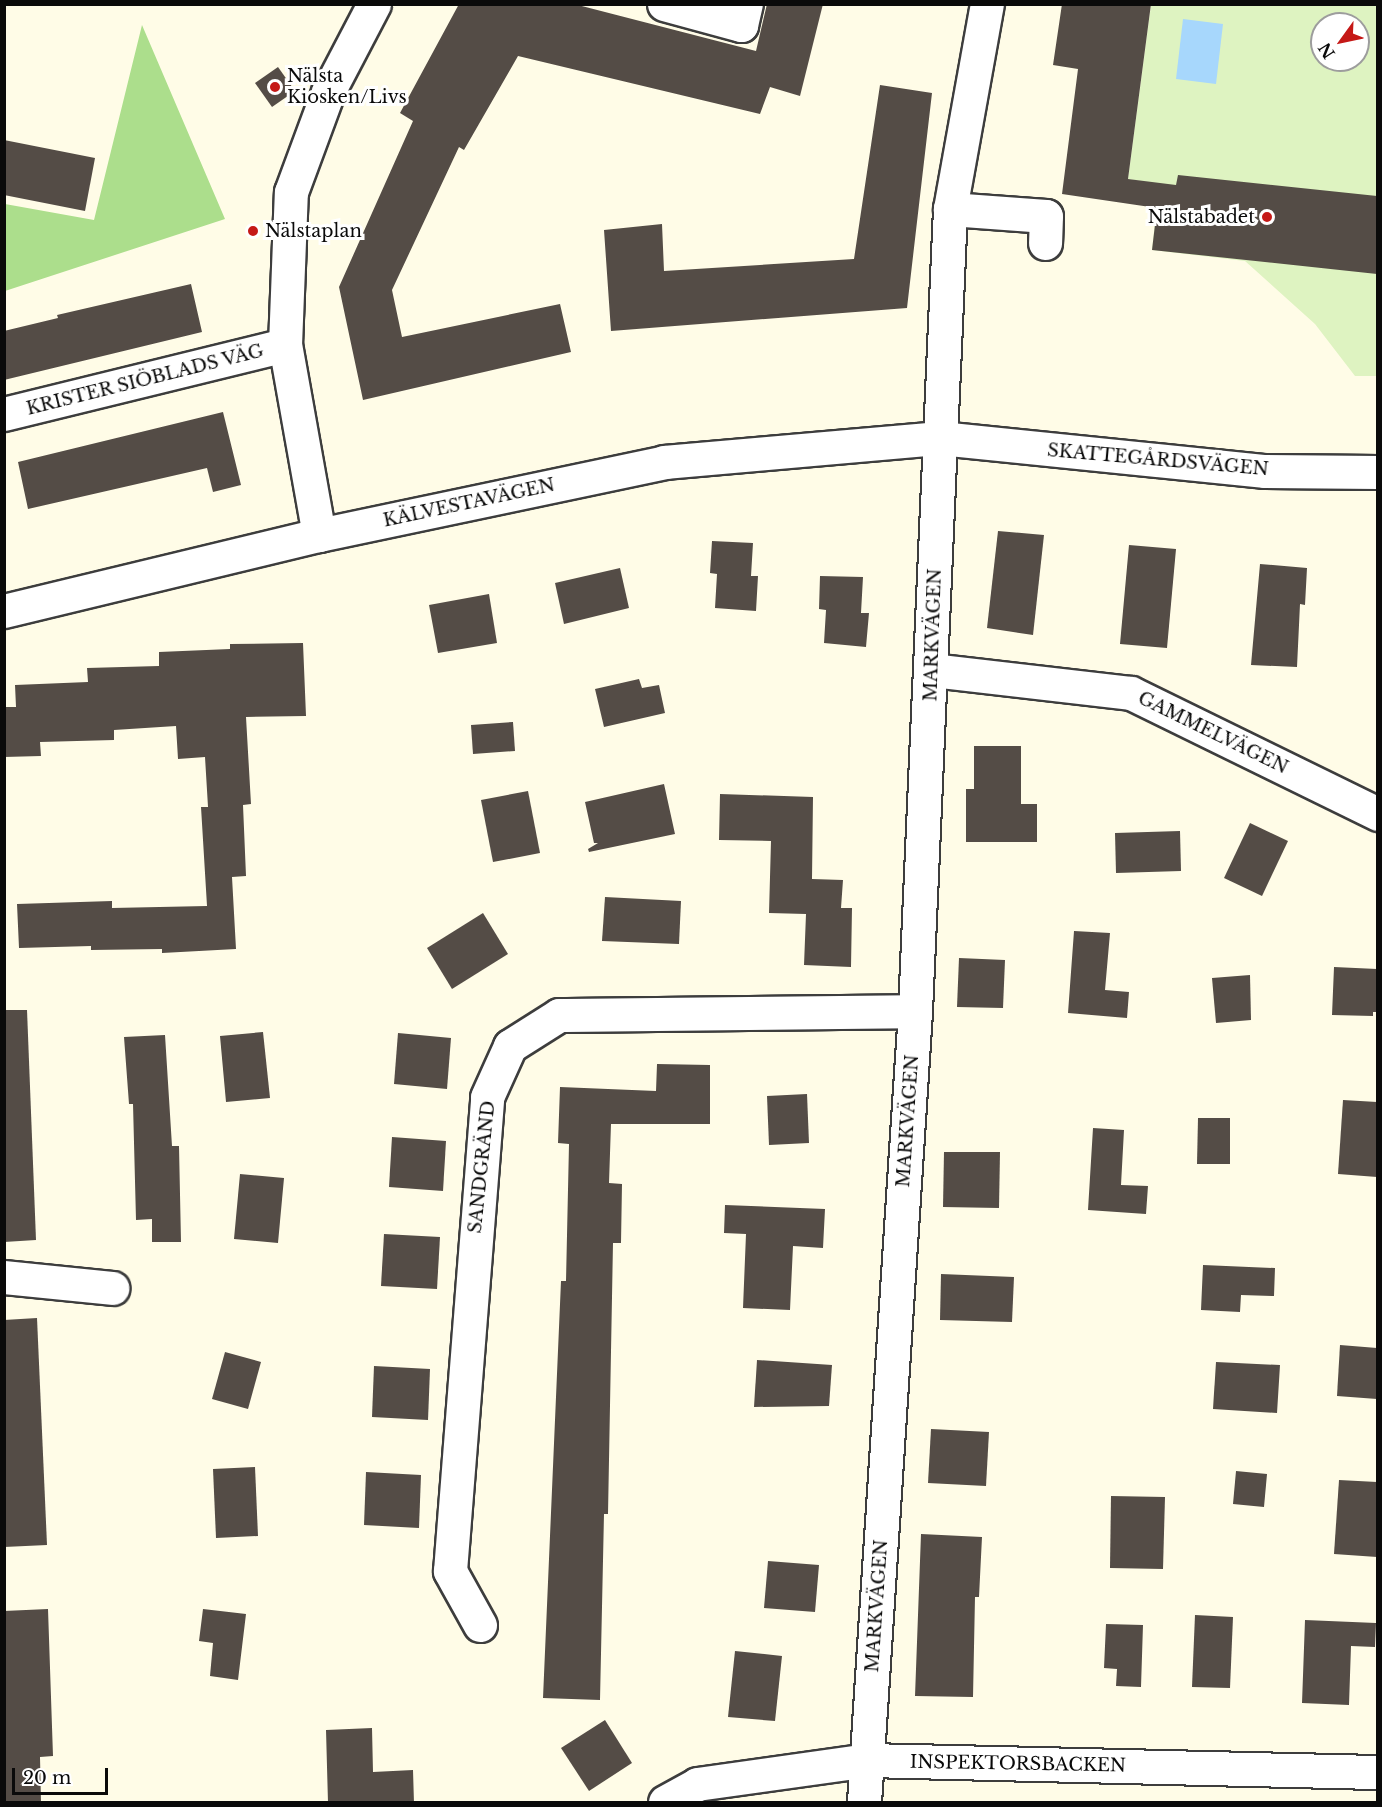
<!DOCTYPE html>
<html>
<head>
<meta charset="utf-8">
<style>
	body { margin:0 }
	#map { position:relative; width:1382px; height:1807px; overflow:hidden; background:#fffce7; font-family:"Libre Baskerville",serif }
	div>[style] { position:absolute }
	.forest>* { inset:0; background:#acde8c }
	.pitch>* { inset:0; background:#def3c1 }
	.water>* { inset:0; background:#a7d7fc }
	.building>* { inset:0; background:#544c46 }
	.roads { filter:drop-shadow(2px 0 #3d3d3d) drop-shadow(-2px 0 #3d3d3d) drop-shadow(0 2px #3d3d3d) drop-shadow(0 -2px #3d3d3d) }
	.minor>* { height:33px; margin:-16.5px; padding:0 16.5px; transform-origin:16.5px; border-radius:16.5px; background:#fff }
	.dots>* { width:16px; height:16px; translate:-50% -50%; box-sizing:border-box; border:3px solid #fff; border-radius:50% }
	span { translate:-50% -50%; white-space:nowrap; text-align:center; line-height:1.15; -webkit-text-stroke:6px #fff; paint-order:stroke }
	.poi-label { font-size:18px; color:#0a0a0a }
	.left { translate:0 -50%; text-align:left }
	.right { translate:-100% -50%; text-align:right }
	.street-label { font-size:18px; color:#0a0a0a }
	.frame { position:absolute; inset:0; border:6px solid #0a0a0a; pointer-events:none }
	.north { position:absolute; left:1310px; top:12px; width:60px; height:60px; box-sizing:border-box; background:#fff; border:2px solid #9d9d9d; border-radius:50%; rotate:237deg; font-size:16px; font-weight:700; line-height:24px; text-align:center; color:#0a0a0a }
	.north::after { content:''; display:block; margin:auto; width:21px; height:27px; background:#c51917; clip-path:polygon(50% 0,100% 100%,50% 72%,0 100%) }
	.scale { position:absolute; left:12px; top:1768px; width:96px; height:27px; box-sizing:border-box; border:3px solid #0a0a0a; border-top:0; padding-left:8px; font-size:18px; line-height:21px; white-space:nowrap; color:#0a0a0a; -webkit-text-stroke:4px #fff; paint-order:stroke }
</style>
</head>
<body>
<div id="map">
	<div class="forest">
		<i style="clip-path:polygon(142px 25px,225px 219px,5px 291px,5px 204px,94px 220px)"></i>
	</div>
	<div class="pitch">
		<i style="clip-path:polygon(evenodd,1151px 5px,1377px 5px,1377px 376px,1355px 376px,1315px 324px,1245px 261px,1152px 250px,1159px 184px,1128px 179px,1151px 5px,1322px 24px,1358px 24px,1358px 60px,1322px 60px,1322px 24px)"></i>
	</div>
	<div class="water">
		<i style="clip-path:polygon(1183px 19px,1223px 24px,1216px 84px,1176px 79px)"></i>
	</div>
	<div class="building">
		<i style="clip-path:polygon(459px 4px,574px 4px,756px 51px,767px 4px,823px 4px,800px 96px,770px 87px,760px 114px,518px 56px,464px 150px,459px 147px,392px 290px,402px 337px,560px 304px,571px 352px,363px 400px,339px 287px,413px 121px,400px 113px)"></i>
		<i style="clip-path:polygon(1062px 4px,1151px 4px,1128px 179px,1176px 185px,1178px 175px,1377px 196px,1377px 274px,1152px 250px,1157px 208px,1062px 194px,1078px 69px,1053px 65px)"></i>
		<i style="clip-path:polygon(278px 67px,295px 91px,272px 107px,255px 83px)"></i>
		<i style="clip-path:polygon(880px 85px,932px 93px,907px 308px,611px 331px,604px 230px,662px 224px,664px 271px,854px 259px)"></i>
		<i style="clip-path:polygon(4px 140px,95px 158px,85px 211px,4px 195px)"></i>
		<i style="clip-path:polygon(191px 284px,202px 332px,4px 380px,4px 331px,58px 318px,57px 315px)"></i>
		<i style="clip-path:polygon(223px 412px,241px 485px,213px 492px,207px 468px,28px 509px,18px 462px)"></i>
		<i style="clip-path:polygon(998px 531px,1044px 535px,1033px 635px,987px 628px)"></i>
		<i style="clip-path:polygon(712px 541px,753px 543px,751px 576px,758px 576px,756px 611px,715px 608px,717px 574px,710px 573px)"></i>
		<i style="clip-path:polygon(1129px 545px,1176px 549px,1167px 648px,1120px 644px)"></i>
		<i style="clip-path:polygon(1260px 564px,1307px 568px,1305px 605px,1300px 604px,1297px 667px,1251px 665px)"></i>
		<i style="clip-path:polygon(620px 568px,629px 608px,564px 624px,555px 583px)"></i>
		<i style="clip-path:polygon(820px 576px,863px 577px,861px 613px,869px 613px,866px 647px,824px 643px,826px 610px,819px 609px)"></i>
		<i style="clip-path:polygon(489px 594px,497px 643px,438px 653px,429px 605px)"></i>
		<i style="clip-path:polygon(303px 643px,306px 716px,246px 717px,251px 804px,243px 805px,246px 876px,232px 877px,236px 949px,162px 953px,162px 949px,91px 950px,91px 946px,19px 948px,17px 904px,112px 901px,112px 908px,207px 906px,201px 807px,208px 807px,205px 757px,178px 759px,176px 726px,114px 730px,114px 740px,40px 742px,41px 756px,4px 757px,4px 707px,16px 707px,15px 685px,88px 682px,87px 668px,159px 666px,159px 652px,230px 649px,230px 644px)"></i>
		<i style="clip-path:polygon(639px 679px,642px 688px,659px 685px,665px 713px,604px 727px,595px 689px)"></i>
		<i style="clip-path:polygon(513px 722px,515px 751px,473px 754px,471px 725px)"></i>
		<i style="clip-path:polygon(974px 746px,1021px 746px,1021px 804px,1037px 804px,1037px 842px,966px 842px,966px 789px,974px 789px)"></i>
		<i style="clip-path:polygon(664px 784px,675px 834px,589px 852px,588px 849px,598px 843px,594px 843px,585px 802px)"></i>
		<i style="clip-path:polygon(528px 791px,540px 853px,493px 862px,481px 800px)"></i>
		<i style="clip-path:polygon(720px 794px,813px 797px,812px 879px,843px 880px,841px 908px,852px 908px,851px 967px,804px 965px,806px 914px,769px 913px,771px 841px,719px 840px)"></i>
		<i style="clip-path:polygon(1250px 823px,1288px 841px,1262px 896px,1224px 878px)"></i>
		<i style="clip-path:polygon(1180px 831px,1181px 871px,1116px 873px,1115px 833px)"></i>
		<i style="clip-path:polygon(605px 897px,681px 901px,679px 944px,602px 941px)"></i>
		<i style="clip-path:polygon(483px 913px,508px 954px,452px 989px,427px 948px)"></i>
		<i style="clip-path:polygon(1074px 931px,1110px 933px,1105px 990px,1129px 992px,1127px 1018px,1068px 1013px)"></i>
		<i style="clip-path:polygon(959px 958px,1005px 960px,1003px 1008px,957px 1007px)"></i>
		<i style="clip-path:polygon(1334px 967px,1377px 969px,1377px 1012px,1373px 1012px,1373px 1016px,1332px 1015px)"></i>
		<i style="clip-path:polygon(1250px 975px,1251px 1020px,1216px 1023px,1212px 978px)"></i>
		<i style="clip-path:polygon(4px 1010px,27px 1010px,36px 1240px,4px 1242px)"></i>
		<i style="clip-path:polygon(263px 1032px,270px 1098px,226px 1102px,220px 1036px)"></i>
		<i style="clip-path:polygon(398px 1033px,451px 1038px,447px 1089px,394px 1084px)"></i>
		<i style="clip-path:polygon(165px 1035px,172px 1146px,179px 1146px,181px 1242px,152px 1242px,152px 1219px,136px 1220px,133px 1104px,129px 1104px,124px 1037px)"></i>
		<i style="clip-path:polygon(657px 1064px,710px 1065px,710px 1124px,611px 1124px,609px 1183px,622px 1184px,621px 1243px,613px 1243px,608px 1514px,604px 1514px,600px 1700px,543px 1698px,561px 1281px,566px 1281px,569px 1144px,558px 1143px,560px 1087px,656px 1091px)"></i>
		<i style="clip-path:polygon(807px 1094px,809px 1143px,769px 1145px,767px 1096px)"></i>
		<i style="clip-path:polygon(1343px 1100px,1377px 1102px,1377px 1177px,1338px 1174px)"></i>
		<i style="clip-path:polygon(1198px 1118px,1230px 1118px,1230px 1164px,1197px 1164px)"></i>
		<i style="clip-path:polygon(1093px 1128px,1124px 1130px,1121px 1185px,1148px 1186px,1146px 1214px,1088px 1210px)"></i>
		<i style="clip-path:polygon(392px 1137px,446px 1141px,443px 1191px,389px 1187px)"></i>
		<i style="clip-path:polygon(944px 1152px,1000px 1152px,999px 1208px,943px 1207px)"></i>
		<i style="clip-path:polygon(240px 1174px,284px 1178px,278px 1243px,234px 1239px)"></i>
		<i style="clip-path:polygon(725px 1205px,825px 1209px,823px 1248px,793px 1246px,790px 1310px,743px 1308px,746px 1234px,724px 1233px)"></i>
		<i style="clip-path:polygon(384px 1234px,440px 1237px,437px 1289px,381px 1286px)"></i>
		<i style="clip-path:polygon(1203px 1265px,1275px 1268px,1274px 1296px,1241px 1295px,1240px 1312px,1201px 1310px)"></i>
		<i style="clip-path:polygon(941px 1274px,1014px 1277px,1012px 1322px,940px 1320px)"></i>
		<i style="clip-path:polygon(37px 1318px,47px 1545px,4px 1547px,4px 1320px)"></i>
		<i style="clip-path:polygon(1340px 1345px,1377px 1348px,1377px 1399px,1337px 1396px)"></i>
		<i style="clip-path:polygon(225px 1352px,261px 1362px,248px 1409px,212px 1399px)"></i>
		<i style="clip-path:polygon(757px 1360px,832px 1365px,829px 1406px,754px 1407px)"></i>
		<i style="clip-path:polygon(1216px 1362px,1280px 1365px,1277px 1413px,1213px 1409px)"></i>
		<i style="clip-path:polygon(374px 1366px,430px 1369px,428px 1420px,372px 1417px)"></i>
		<i style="clip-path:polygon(931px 1429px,989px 1432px,986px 1486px,928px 1483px)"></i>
		<i style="clip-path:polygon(255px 1467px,258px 1536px,216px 1538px,213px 1469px)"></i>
		<i style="clip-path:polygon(1236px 1471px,1267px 1474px,1264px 1507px,1233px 1504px)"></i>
		<i style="clip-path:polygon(366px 1472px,421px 1475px,419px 1528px,364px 1525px)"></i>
		<i style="clip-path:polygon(1339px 1480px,1377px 1482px,1377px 1557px,1334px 1554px)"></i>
		<i style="clip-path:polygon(1111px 1496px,1165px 1497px,1163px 1569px,1110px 1568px)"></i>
		<i style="clip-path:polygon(921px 1534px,982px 1537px,979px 1597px,975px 1597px,973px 1697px,915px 1696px)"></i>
		<i style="clip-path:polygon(768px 1561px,819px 1565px,815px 1612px,764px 1608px)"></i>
		<i style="clip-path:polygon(48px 1609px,53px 1756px,40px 1757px,41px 1803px,4px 1803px,4px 1611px)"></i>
		<i style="clip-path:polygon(203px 1609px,246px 1614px,238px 1680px,210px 1676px,213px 1643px,199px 1641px)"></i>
		<i style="clip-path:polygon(1195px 1615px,1233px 1617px,1230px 1688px,1192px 1687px)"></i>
		<i style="clip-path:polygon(1305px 1620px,1376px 1623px,1375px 1647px,1351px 1646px,1349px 1705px,1302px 1703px)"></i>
		<i style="clip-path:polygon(1106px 1624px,1143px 1625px,1141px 1687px,1116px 1686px,1117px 1669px,1104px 1668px)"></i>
		<i style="clip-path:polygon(735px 1651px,782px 1656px,775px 1721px,728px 1717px)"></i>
		<i style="clip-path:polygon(605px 1720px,632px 1763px,589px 1791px,561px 1748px)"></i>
		<i style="clip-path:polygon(372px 1728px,373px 1772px,413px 1770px,414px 1803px,328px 1803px,326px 1730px)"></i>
	</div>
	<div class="roads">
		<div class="minor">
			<i style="left:664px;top:4px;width:80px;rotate:15.3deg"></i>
			<i style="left:741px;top:25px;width:22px;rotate:-77deg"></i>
			<i style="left:950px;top:209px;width:96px;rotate:4.2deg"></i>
			<i style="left:1046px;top:216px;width:27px;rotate:92deg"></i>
			<i style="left:4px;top:414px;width:289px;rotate:-13.8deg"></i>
			<i style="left:319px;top:535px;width:193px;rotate:-100.1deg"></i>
			<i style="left:285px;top:345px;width:153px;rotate:-87.8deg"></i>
			<i style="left:291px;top:192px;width:107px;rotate:-69.7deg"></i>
			<i style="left:328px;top:92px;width:99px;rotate:-62.4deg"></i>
			<i style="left:4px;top:611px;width:324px;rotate:-13.6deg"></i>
			<i style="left:319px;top:535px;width:353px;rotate:-11.9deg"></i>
			<i style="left:664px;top:462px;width:277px;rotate:-5deg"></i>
			<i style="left:940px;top:438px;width:327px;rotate:5.8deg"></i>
			<i style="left:1265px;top:471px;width:113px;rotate:0.5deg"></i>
			<i style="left:932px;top:670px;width:200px;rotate:6.6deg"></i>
			<i style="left:1131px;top:693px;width:275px;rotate:26.1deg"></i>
			<i style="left:4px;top:1277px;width:109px;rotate:5.8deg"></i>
			<i style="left:480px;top:1625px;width:62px;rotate:-119.1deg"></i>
			<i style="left:450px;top:1571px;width:475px;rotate:-85.5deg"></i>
			<i style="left:487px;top:1097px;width:56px;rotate:-65.7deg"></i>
			<i style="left:510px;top:1046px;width:58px;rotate:-32.3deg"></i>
			<i style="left:559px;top:1015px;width:356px;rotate:-0.6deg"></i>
			<i style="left:665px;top:1802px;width:37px;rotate:-29deg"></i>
			<i style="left:697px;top:1784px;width:172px;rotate:-8deg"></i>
			<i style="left:867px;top:1760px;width:511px;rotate:1.35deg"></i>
			<i style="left:864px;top:1802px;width:793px;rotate:-86.31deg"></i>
			<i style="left:915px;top:1011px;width:803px;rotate:-87.5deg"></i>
			<i style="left:950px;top:209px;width:208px;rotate:-79.8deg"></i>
		</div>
	</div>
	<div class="dots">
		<i style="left:275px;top:87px;background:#c51917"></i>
		<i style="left:1267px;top:217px;background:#c51917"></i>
		<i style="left:253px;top:231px;background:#c51917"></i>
	</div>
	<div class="poi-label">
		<span class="left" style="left:287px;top:87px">Nälsta<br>Kiosken/Livs</span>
		<span class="right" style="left:1255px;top:217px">Nälstabadet</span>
		<span class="left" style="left:265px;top:231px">Nälstaplan</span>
	</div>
	<div class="street-label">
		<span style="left:145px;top:380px;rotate:-14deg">KRISTER SIÖBLADS VÄG</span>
		<span style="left:1158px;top:460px;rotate:5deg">SKATTEGÅRDSVÄGEN</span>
		<span style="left:469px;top:503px;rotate:-12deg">KÄLVESTAVÄGEN</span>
		<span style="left:933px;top:635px;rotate:-88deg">MARKVÄGEN</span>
		<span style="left:1213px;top:733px;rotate:26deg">GAMMELVÄGEN</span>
		<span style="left:908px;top:1121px;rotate:-86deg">MARKVÄGEN</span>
		<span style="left:482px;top:1167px;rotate:-84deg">SANDGRÄND</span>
		<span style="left:877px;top:1606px;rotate:-86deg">MARKVÄGEN</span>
		<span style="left:1018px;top:1764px;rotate:1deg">INSPEKTORSBACKEN</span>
	</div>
	<div class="frame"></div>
	<div class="north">N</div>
	<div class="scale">20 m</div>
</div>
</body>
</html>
